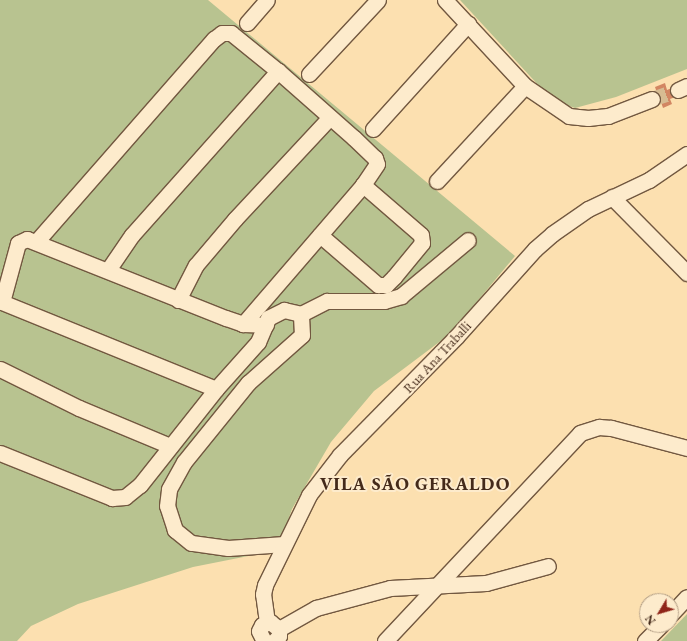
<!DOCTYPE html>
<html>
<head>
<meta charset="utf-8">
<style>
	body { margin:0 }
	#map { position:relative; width:687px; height:641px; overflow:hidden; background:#fce0b0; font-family:"EB Garamond",serif }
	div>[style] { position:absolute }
	.green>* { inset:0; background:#b8c390 }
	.building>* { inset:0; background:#d28662 }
	.street-tunnel>* { height:15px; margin-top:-7.5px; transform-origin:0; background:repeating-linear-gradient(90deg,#d7bc92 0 15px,transparent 0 23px) }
	.roads { filter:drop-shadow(1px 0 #725840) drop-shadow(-1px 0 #725840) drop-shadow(0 1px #725840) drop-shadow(0 -1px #725840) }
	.street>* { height:15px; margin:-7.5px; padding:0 7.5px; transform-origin:7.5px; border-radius:7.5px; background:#fdebcc }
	span { translate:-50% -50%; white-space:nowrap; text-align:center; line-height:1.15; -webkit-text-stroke:4px #fdebcc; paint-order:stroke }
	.street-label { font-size:14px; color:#442a1a }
	.district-label { font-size:18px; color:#442a1a; font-weight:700; letter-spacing:1px }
	.north { position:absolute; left:639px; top:593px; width:40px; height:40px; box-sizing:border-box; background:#fdebcc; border:1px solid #b39e85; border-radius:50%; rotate:232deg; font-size:11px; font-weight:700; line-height:16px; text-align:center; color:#442a1a }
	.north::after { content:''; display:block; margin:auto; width:14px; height:18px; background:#8f2418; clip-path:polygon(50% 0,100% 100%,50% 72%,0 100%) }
</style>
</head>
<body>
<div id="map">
	<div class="green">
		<i style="clip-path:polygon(0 0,208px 0,515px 256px,450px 334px,374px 391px,331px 442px,292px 509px,278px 550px,193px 567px,78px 604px,31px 626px,17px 641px,0 641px)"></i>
		<i style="clip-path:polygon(460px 0,687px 0,687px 69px,616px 97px,575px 108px,558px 102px,541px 88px)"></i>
		<i style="clip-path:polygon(687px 614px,687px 641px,661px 641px)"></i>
	</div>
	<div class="building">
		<i style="clip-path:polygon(665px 83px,667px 90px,674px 87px,678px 96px,670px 99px,672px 104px,663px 108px,661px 102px,656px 104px,653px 95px,657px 93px,655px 87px)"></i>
	</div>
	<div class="street-tunnel">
		<i style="left:652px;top:99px;width:28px;rotate:-19deg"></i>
	</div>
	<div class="roads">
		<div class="street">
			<i style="left:445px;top:0;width:117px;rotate:47.1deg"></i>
			<i style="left:525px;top:86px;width:53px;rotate:34.3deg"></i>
			<i style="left:569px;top:116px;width:19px;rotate:6deg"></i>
			<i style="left:588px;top:118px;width:20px;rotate:-6deg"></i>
			<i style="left:608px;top:116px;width:47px;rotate:-21.1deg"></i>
			<i style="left:247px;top:23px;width:30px;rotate:-49deg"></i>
			<i style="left:309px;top:74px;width:101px;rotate:-47deg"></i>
			<i style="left:678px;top:90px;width:10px;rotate:-24deg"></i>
			<i style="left:373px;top:129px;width:142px;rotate:-47.9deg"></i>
			<i style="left:437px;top:181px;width:129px;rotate:-47.2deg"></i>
			<i style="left:612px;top:197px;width:107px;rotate:45.4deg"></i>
			<i style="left:320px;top:235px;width:77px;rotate:40.8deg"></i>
			<i style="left:378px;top:285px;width:8px"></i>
			<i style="left:386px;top:285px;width:11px;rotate:-45deg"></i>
			<i style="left:394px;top:277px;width:44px;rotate:-50.5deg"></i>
			<i style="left:422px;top:243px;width:8px;rotate:-97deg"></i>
			<i style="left:421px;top:235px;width:77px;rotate:-139.2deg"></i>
			<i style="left:36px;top:242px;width:270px;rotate:-48.8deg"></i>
			<i style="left:214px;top:39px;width:10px;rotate:-37deg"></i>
			<i style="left:222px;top:33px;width:9px"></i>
			<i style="left:231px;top:33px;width:60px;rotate:39deg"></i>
			<i style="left:278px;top:71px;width:101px;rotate:41.4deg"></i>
			<i style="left:354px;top:138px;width:29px;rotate:44deg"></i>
			<i style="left:375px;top:158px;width:6px;rotate:72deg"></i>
			<i style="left:377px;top:164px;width:25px;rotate:124deg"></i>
			<i style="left:363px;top:185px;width:184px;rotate:130.8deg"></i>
			<i style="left:108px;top:270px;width:42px;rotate:-55.6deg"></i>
			<i style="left:132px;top:235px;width:220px;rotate:-48.3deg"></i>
			<i style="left:178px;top:300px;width:39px;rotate:-63deg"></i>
			<i style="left:196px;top:265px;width:60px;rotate:-49.7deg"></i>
			<i style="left:235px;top:219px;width:139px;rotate:-47deg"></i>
			<i style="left:301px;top:314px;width:29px;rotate:-27deg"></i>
			<i style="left:327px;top:301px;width:57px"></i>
			<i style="left:384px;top:301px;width:18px;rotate:-16deg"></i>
			<i style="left:401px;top:296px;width:87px;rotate:-39.9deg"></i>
			<i style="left:0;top:369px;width:88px;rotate:26.3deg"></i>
			<i style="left:79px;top:408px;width:99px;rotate:22.7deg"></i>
			<i style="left:216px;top:389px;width:231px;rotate:-157.9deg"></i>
			<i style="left:2px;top:302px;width:61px;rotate:-74.8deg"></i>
			<i style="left:18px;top:243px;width:10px;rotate:-24deg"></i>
			<i style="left:27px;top:239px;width:214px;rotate:21.7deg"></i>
			<i style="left:226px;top:318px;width:18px;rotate:19deg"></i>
			<i style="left:243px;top:324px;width:23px;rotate:2deg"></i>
			<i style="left:0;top:453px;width:121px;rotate:21.9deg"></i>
			<i style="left:112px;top:498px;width:13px;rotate:-4deg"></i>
			<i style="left:125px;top:497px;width:19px;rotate:-39deg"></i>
			<i style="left:140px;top:485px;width:122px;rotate:-51.6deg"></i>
			<i style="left:216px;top:389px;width:63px;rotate:-48.2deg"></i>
			<i style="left:258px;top:342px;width:26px;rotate:-67deg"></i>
			<i style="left:268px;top:318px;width:18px;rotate:-27deg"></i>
			<i style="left:284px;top:310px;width:17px;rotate:13deg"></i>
			<i style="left:284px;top:544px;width:56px;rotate:175.9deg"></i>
			<i style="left:228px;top:548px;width:37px;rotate:-172deg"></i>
			<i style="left:191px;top:543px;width:21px;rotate:-141deg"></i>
			<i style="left:175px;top:530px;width:25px;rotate:-108deg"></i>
			<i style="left:167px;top:506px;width:17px;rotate:-83deg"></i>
			<i style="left:169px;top:489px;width:31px;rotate:-61deg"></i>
			<i style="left:184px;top:462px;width:102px;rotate:-51deg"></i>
			<i style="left:248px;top:383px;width:72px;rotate:-41.6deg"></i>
			<i style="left:302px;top:335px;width:21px;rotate:-93deg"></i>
			<i style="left:671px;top:614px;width:23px;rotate:-47deg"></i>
			<i style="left:267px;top:622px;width:28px;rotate:-98deg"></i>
			<i style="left:263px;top:594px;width:9px;rotate:-77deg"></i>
			<i style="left:265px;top:585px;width:100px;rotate:-63.9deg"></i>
			<i style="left:309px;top:495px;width:51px;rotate:-52.2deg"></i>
			<i style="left:340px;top:455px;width:165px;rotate:-45.5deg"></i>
			<i style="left:456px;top:337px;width:118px;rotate:-48.1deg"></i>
			<i style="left:535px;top:249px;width:23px;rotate:-41deg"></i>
			<i style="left:552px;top:234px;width:44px;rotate:-34.8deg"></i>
			<i style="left:588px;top:209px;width:68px;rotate:-25.4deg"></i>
			<i style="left:649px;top:180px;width:46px;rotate:-34.4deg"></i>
			<i style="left:279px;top:629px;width:43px;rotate:-29.6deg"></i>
			<i style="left:316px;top:608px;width:77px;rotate:-15.1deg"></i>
			<i style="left:390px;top:588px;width:96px;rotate:-3deg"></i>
			<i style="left:486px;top:583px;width:64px;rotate:-15.3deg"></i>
			<i style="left:264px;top:641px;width:11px;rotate:-117deg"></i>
			<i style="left:259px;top:631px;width:7px;rotate:-63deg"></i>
			<i style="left:262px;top:625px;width:9px;rotate:-21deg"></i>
			<i style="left:270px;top:622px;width:11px;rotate:38deg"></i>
			<i style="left:279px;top:629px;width:7px;rotate:90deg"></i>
			<i style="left:279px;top:636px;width:7px;rotate:135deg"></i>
			<i style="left:385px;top:641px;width:285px;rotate:-46.8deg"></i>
			<i style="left:580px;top:433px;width:20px;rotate:-18deg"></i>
			<i style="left:599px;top:427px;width:12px;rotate:5deg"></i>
			<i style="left:611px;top:428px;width:79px;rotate:14.7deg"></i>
			<i style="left:645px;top:641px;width:23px;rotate:-45deg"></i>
		</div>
	</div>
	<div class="street-label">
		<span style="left:437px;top:357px;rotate:-47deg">Rua Ana Traballi</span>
	</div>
	<div class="district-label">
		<span style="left:415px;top:484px">VILA SÃO GERALDO</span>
	</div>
	<div class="north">N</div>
</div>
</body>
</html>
